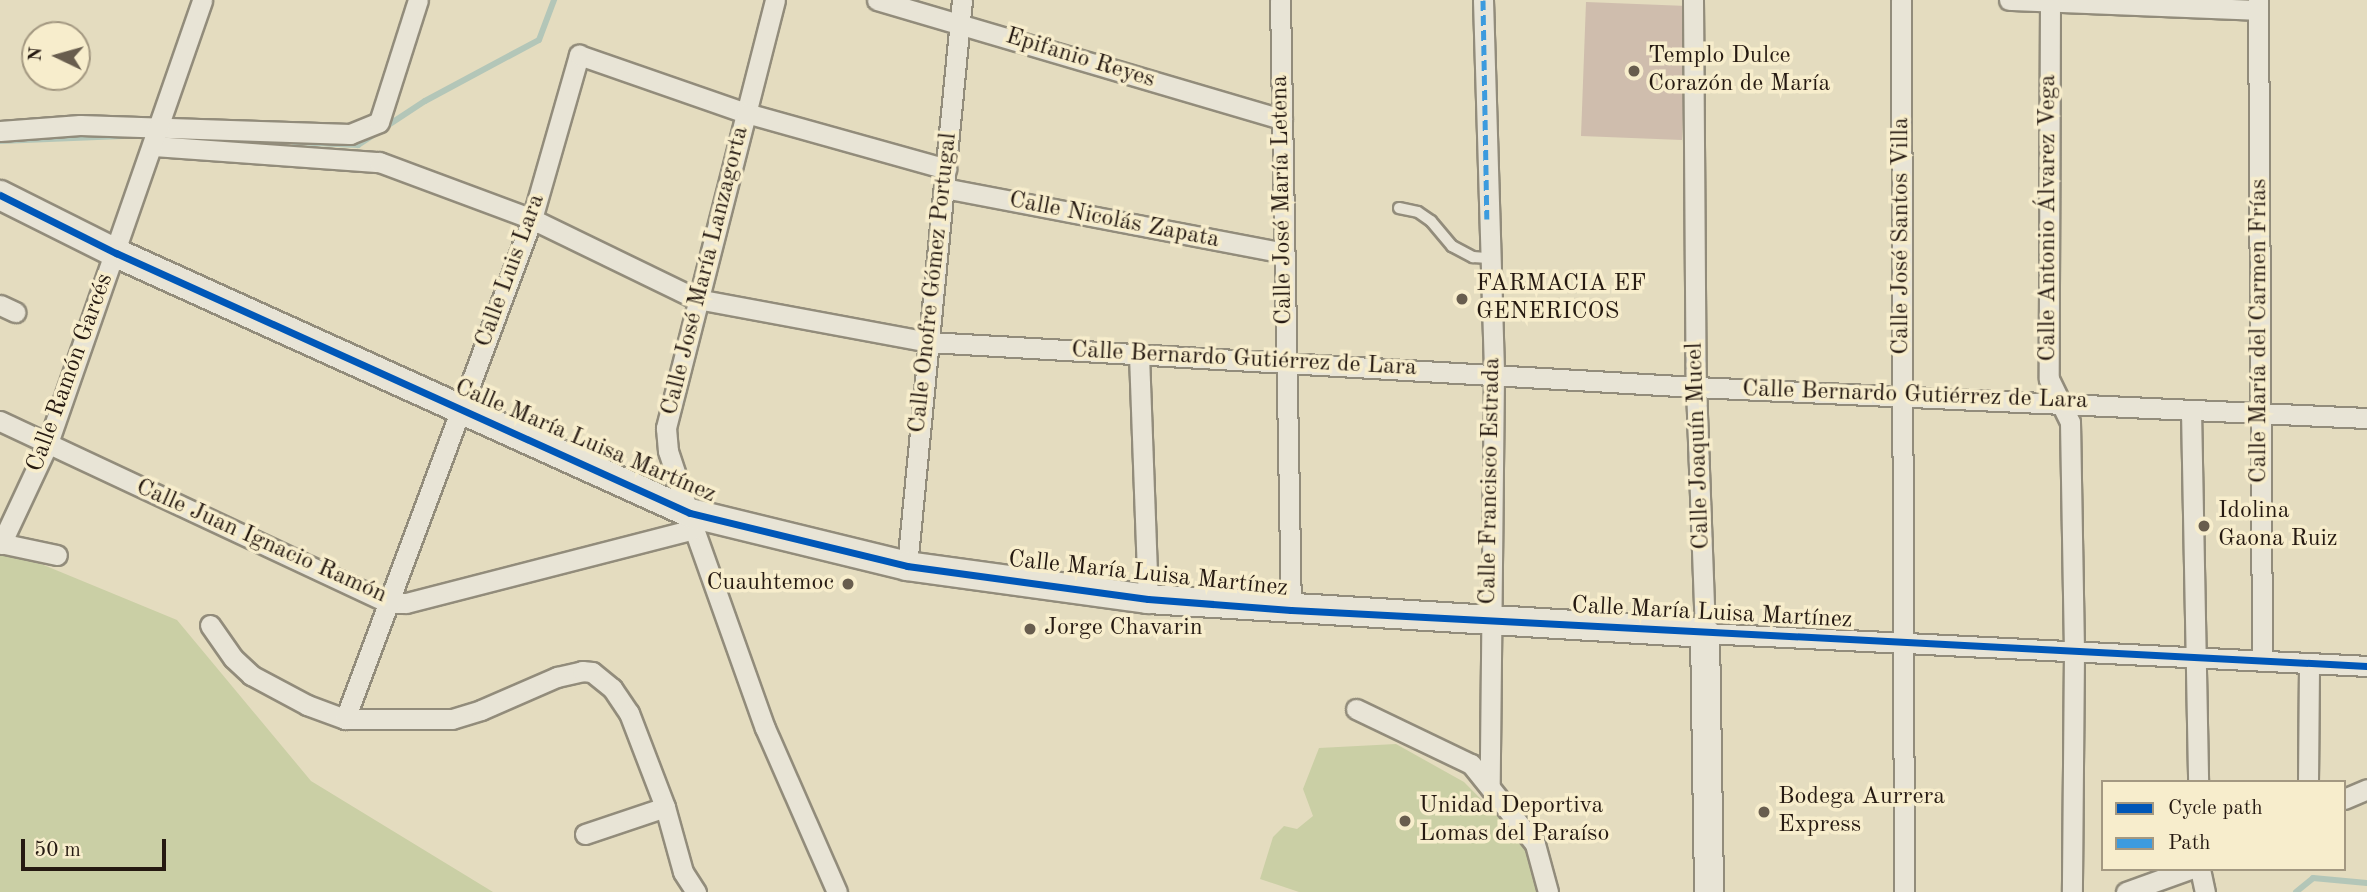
<!DOCTYPE html>
<html>
<head>
<meta charset="utf-8">
<style>
	body { margin:0 }
	#map { position:relative; width:2367px; height:892px; overflow:hidden; background:#e4dcbf; font-family:"Old Standard TT",serif }
	div>[style] { position:absolute }
	.green>* { inset:0; background:#cacfa5 }
	.stream>* { height:6px; margin:-3px; padding:0 3px; transform-origin:3px; border-radius:3px; background:#b3c6b8 }
	.building>* { inset:0; background:#cfbdad }
	.roads { filter:drop-shadow(2px 0 #928c7b) drop-shadow(-2px 0 #928c7b) drop-shadow(0 2px #928c7b) drop-shadow(0 -2px #928c7b) }
	.lane>* { height:10px; margin:-5px; padding:0 5px; transform-origin:5px; border-radius:5px; background:#e8e4d6 }
	.street>* { height:19px; margin:-9.5px; padding:0 9.5px; transform-origin:9.5px; border-radius:9.5px; background:#e8e4d6 }
	.secondary>* { height:28px; margin:-14px; padding:0 14px; transform-origin:14px; border-radius:14px; background:#e8e4d6 }
	.quiet>* { height:5px; margin-top:-2.5px; transform-origin:0; background:repeating-linear-gradient(90deg,#3c9bde 0 10px,transparent 0 15px) }
	.cycleway>* { height:7px; margin:-3.5px; padding:0 3.5px; transform-origin:3.5px; border-radius:3.5px; background:#0057b8 }
	.dots>* { width:19px; height:19px; translate:-50% -50%; box-sizing:border-box; border:4px solid #f7edcc; border-radius:50% }
	span { translate:-50% -50%; white-space:nowrap; text-align:center; line-height:1.15; -webkit-text-stroke:7px #f7edcc; paint-order:stroke }
	.poi-label { font-size:24px; color:#251911 }
	.left { translate:0 -50%; text-align:left }
	.right { translate:-100% -50%; text-align:right }
	.street-label { font-size:24px; color:#251911 }
	.legend { position:absolute; left:2101px; top:780px; width:245px; height:91px; box-sizing:border-box; background:#f7edcc; border:2px solid #a39881; margin:0; padding:9px 12px; list-style:none; font-size:21px; color:#251911 }
	.legend li { display:flex; align-items:center; gap:14px; height:35px }
	.legend b { width:35px; border:2px solid #a39881 }
	.north { position:absolute; left:21px; top:21px; width:70px; height:70px; box-sizing:border-box; background:#f7edcc; border:2px solid #a39881; border-radius:50%; rotate:275deg; font-size:19px; font-weight:700; line-height:28px; text-align:center; color:#251911 }
	.north::after { content:''; display:block; margin:auto; width:24px; height:32px; background:#685d4e; clip-path:polygon(50% 0,100% 100%,50% 72%,0 100%) }
	.scale { position:absolute; left:21px; top:839px; width:145px; height:32px; box-sizing:border-box; border:4px solid #251911; border-top:0; padding-left:9px; font-size:21px; line-height:24px; white-space:nowrap; color:#251911; -webkit-text-stroke:5px #f7edcc; paint-order:stroke }
</style>
</head>
<body>
<div id="map">
	<div class="green">
		<i style="clip-path:polygon(0 547px,177px 620px,311px 781px,493px 892px,0 892px)"></i>
		<i style="clip-path:polygon(1396px 744px,1464px 782px,1536px 855px,1541px 892px,1299px 892px,1260px 879px,1273px 837px,1284px 826px,1297px 829px,1313px 816px,1303px 789px,1319px 748px)"></i>
	</div>
	<div class="stream">
		<i style="left:0;top:141px;width:122px;rotate:-2.3deg"></i>
		<i style="left:294px;top:142px;width:64px;rotate:2.7deg"></i>
		<i style="left:358px;top:145px;width:80px;rotate:-33.3deg"></i>
		<i style="left:425px;top:101px;width:129px;rotate:-28.2deg"></i>
		<i style="left:539px;top:40px;width:43px;rotate:-69.4deg"></i>
		<i style="left:2296px;top:892px;width:22px;rotate:-39deg"></i>
		<i style="left:2313px;top:878px;width:54px;rotate:5.3deg"></i>
	</div>
	<div class="building">
		<i style="clip-path:polygon(1586px 2px,1687px 6px,1682px 140px,1581px 136px)"></i>
	</div>
	<div class="roads">
		<div class="lane">
			<i style="left:1399px;top:208px;width:19px;rotate:12deg"></i>
			<i style="left:1418px;top:212px;width:16px;rotate:35deg"></i>
			<i style="left:1431px;top:221px;width:33px;rotate:50deg"></i>
			<i style="left:1452px;top:246px;width:24px;rotate:28deg"></i>
			<i style="left:1473px;top:257px;width:16px;rotate:4deg"></i>
		</div>
		<div class="street">
			<i style="left:775px;top:0;width:442px;rotate:104.3deg"></i>
			<i style="left:666px;top:428px;width:23px;rotate:85deg"></i>
			<i style="left:668px;top:451px;width:82px;rotate:71.6deg"></i>
			<i style="left:694px;top:529px;width:211px;rotate:70.4deg"></i>
			<i style="left:765px;top:728px;width:179px;rotate:66.3deg"></i>
			<i style="left:877px;top:0;width:422px;rotate:16.4deg"></i>
			<i style="left:1280px;top:0;width:610px;rotate:88.97deg"></i>
			<i style="left:1483px;top:0;width:373px;rotate:88.3deg"></i>
			<i style="left:1494px;top:373px;width:413px;rotate:90.6deg"></i>
			<i style="left:1693px;top:0;width:387px;rotate:89.6deg"></i>
			<i style="left:1696px;top:387px;width:246px;rotate:87.9deg"></i>
			<i style="left:1705px;top:633px;width:663px;rotate:2.85deg"></i>
			<i style="left:1901px;top:0;width:892px;rotate:89.81deg"></i>
			<i style="left:2009px;top:0;width:249px;rotate:2.3deg"></i>
			<i style="left:2050px;top:0;width:379px;rotate:90.2deg"></i>
			<i style="left:2049px;top:379px;width:48px;rotate:64deg"></i>
			<i style="left:2070px;top:422px;width:230px;rotate:89deg"></i>
			<i style="left:2074px;top:652px;width:240px;rotate:90.5deg"></i>
			<i style="left:2258px;top:0;width:661px;rotate:89.65deg"></i>
			<i style="left:0;top:131px;width:80px;rotate:-4.3deg"></i>
			<i style="left:80px;top:125px;width:270px;rotate:1.9deg"></i>
			<i style="left:350px;top:134px;width:31px;rotate:-22deg"></i>
			<i style="left:379px;top:122px;width:128px;rotate:-72.3deg"></i>
			<i style="left:154px;top:146px;width:226px;rotate:4.1deg"></i>
			<i style="left:379px;top:162px;width:163px;rotate:20.4deg"></i>
			<i style="left:532px;top:219px;width:183px;rotate:25.9deg"></i>
			<i style="left:697px;top:299px;width:236px;rotate:10.5deg"></i>
			<i style="left:929px;top:342px;width:768px;rotate:3.36deg"></i>
			<i style="left:1696px;top:387px;width:672px;rotate:2.65deg"></i>
			<i style="left:944px;top:188px;width:346px;rotate:10.8deg"></i>
			<i style="left:0;top:305px;width:17px;rotate:25deg"></i>
			<i style="left:1139px;top:355px;width:244px;rotate:87.9deg"></i>
			<i style="left:2191px;top:410px;width:372px;rotate:88.9deg"></i>
			<i style="left:0;top:421px;width:429px;rotate:25.1deg"></i>
			<i style="left:389px;top:603px;width:17px"></i>
			<i style="left:406px;top:603px;width:297px;rotate:-14.4deg"></i>
			<i style="left:0;top:543px;width:58px;rotate:11.9deg"></i>
			<i style="left:1px;top:544px;width:108px;rotate:-64.9deg"></i>
			<i style="left:47px;top:446px;width:472px;rotate:-70.8deg"></i>
			<i style="left:907px;top:566px;width:569px;rotate:-84.45deg"></i>
			<i style="left:210px;top:625px;width:40px;rotate:55.1deg"></i>
			<i style="left:233px;top:658px;width:25px;rotate:43deg"></i>
			<i style="left:251px;top:675px;width:64px;rotate:28.2deg"></i>
			<i style="left:307px;top:705px;width:40px;rotate:20.2deg"></i>
			<i style="left:345px;top:719px;width:107px"></i>
			<i style="left:452px;top:719px;width:30px;rotate:-17deg"></i>
			<i style="left:481px;top:710px;width:83px;rotate:-23.5deg"></i>
			<i style="left:557px;top:677px;width:26px;rotate:-13deg"></i>
			<i style="left:582px;top:671px;width:10px;rotate:6deg"></i>
			<i style="left:592px;top:672px;width:26px;rotate:39deg"></i>
			<i style="left:612px;top:688px;width:30px;rotate:56deg"></i>
			<i style="left:629px;top:713px;width:101px;rotate:69deg"></i>
			<i style="left:665px;top:807px;width:67px;rotate:74.5deg"></i>
			<i style="left:683px;top:872px;width:24px;rotate:57deg"></i>
			<i style="left:1356px;top:709px;width:127px;rotate:25.6deg"></i>
			<i style="left:1471px;top:764px;width:102px;rotate:51.3deg"></i>
			<i style="left:1535px;top:844px;width:50px;rotate:74.8deg"></i>
			<i style="left:345px;top:719px;width:534px;rotate:-69.49deg"></i>
			<i style="left:532px;top:219px;width:171px;rotate:-74deg"></i>
			<i style="left:579px;top:55px;width:177px;rotate:19.2deg"></i>
			<i style="left:746px;top:113px;width:208px;rotate:15.6deg"></i>
			<i style="left:2308px;top:782px;width:119px;rotate:-89.5deg"></i>
			<i style="left:2344px;top:799px;width:25px;rotate:-23deg"></i>
			<i style="left:585px;top:834px;width:84px;rotate:-18.6deg"></i>
			<i style="left:2200px;top:869px;width:24px;rotate:78deg"></i>
			<i style="left:2126px;top:892px;width:68px;rotate:-19.8deg"></i>
		</div>
		<div class="secondary">
			<i style="left:0;top:195px;width:130px;rotate:26.6deg"></i>
			<i style="left:116px;top:253px;width:630px;rotate:24.37deg"></i>
			<i style="left:690px;top:513px;width:223px;rotate:13.7deg"></i>
			<i style="left:907px;top:566px;width:243px;rotate:7.8deg"></i>
			<i style="left:1148px;top:599px;width:558px;rotate:3.49deg"></i>
			<i style="left:1705px;top:633px;width:259px;rotate:89.1deg"></i>
		</div>
	</div>
	<div class="quiet">
		<i style="left:1483px;top:0;width:219px;rotate:89deg"></i>
	</div>
	<div class="cycleway">
		<i style="left:0;top:195px;width:130px;rotate:26.6deg"></i>
		<i style="left:116px;top:253px;width:630px;rotate:24.37deg"></i>
		<i style="left:690px;top:513px;width:223px;rotate:13.7deg"></i>
		<i style="left:907px;top:566px;width:243px;rotate:7.8deg"></i>
		<i style="left:1148px;top:599px;width:143px;rotate:4.4deg"></i>
		<i style="left:1291px;top:610px;width:1077px;rotate:2.98deg"></i>
	</div>
	<div class="dots">
		<i style="left:1634px;top:71px;background:#685d4e"></i>
		<i style="left:1462px;top:299px;background:#685d4e"></i>
		<i style="left:2204px;top:526px;background:#685d4e"></i>
		<i style="left:848px;top:584px;background:#685d4e"></i>
		<i style="left:1030px;top:629px;background:#685d4e"></i>
		<i style="left:1764px;top:812px;background:#685d4e"></i>
		<i style="left:1405px;top:821px;background:#685d4e"></i>
	</div>
	<div class="poi-label">
		<span class="left" style="left:1648px;top:71px">Templo Dulce<br>Corazón de María</span>
		<span class="left" style="left:1476px;top:299px">FARMACIA EF<br>GENERICOS</span>
		<span class="left" style="left:2218px;top:526px">Idolina<br>Gaona Ruiz</span>
		<span class="right" style="left:834px;top:584px">Cuauhtemoc</span>
		<span class="left" style="left:1044px;top:629px">Jorge Chavarin</span>
		<span class="left" style="left:1778px;top:812px">Bodega Aurrera<br>Express</span>
		<span class="left" style="left:1419px;top:821px">Unidad Deportiva<br>Lomas del Paraíso</span>
	</div>
	<div class="street-label">
		<span style="left:1080px;top:59px;rotate:17deg">Epifanio Reyes</span>
		<span style="left:1283px;top:200px;rotate:-91deg">Calle José María Letena</span>
		<span style="left:2049px;top:218px;rotate:-90deg">Calle Antonio Álvarez Vega</span>
		<span style="left:1114px;top:221px;rotate:11deg">Calle Nicolás Zapata</span>
		<span style="left:1902px;top:236px;rotate:-90deg">Calle José Santos Villa</span>
		<span style="left:511px;top:271px;rotate:-70deg">Calle Luis Lara</span>
		<span style="left:706px;top:271px;rotate:-76deg">Calle José María Lanzagorta</span>
		<span style="left:934px;top:283px;rotate:-84deg">Calle Onofre Gómez Portugal</span>
		<span style="left:2260px;top:331px;rotate:-90deg">Calle María del Carmen Frías</span>
		<span style="left:1244px;top:360px;rotate:3deg">Calle Bernardo Gutiérrez de Lara</span>
		<span style="left:71px;top:373px;rotate:-70deg">Calle Ramón Garcés</span>
		<span style="left:1915px;top:396px;rotate:2deg">Calle Bernardo Gutiérrez de Lara</span>
		<span style="left:585px;top:442px;rotate:23deg">Calle María Luisa Martínez</span>
		<span style="left:1699px;top:446px;rotate:-92deg">Calle Joaquín Mucel</span>
		<span style="left:1491px;top:481px;rotate:-89deg">Calle Francisco Estrada</span>
		<span style="left:261px;top:542px;rotate:24deg">Calle Juan Ignacio Ramón</span>
		<span style="left:1148px;top:575px;rotate:6deg">Calle María Luisa Martínez</span>
		<span style="left:1712px;top:614px;rotate:3deg">Calle María Luisa Martínez</span>
	</div>
	<ul class="legend">
	<li><b style="height:9px;background:#0057b8"></b>Cycle path</li>
	<li><b style="height:9px;background:#3c9bde"></b>Path</li>
	</ul>
	<div class="north">N</div>
	<div class="scale">50 m</div>
</div>
</body>
</html>
